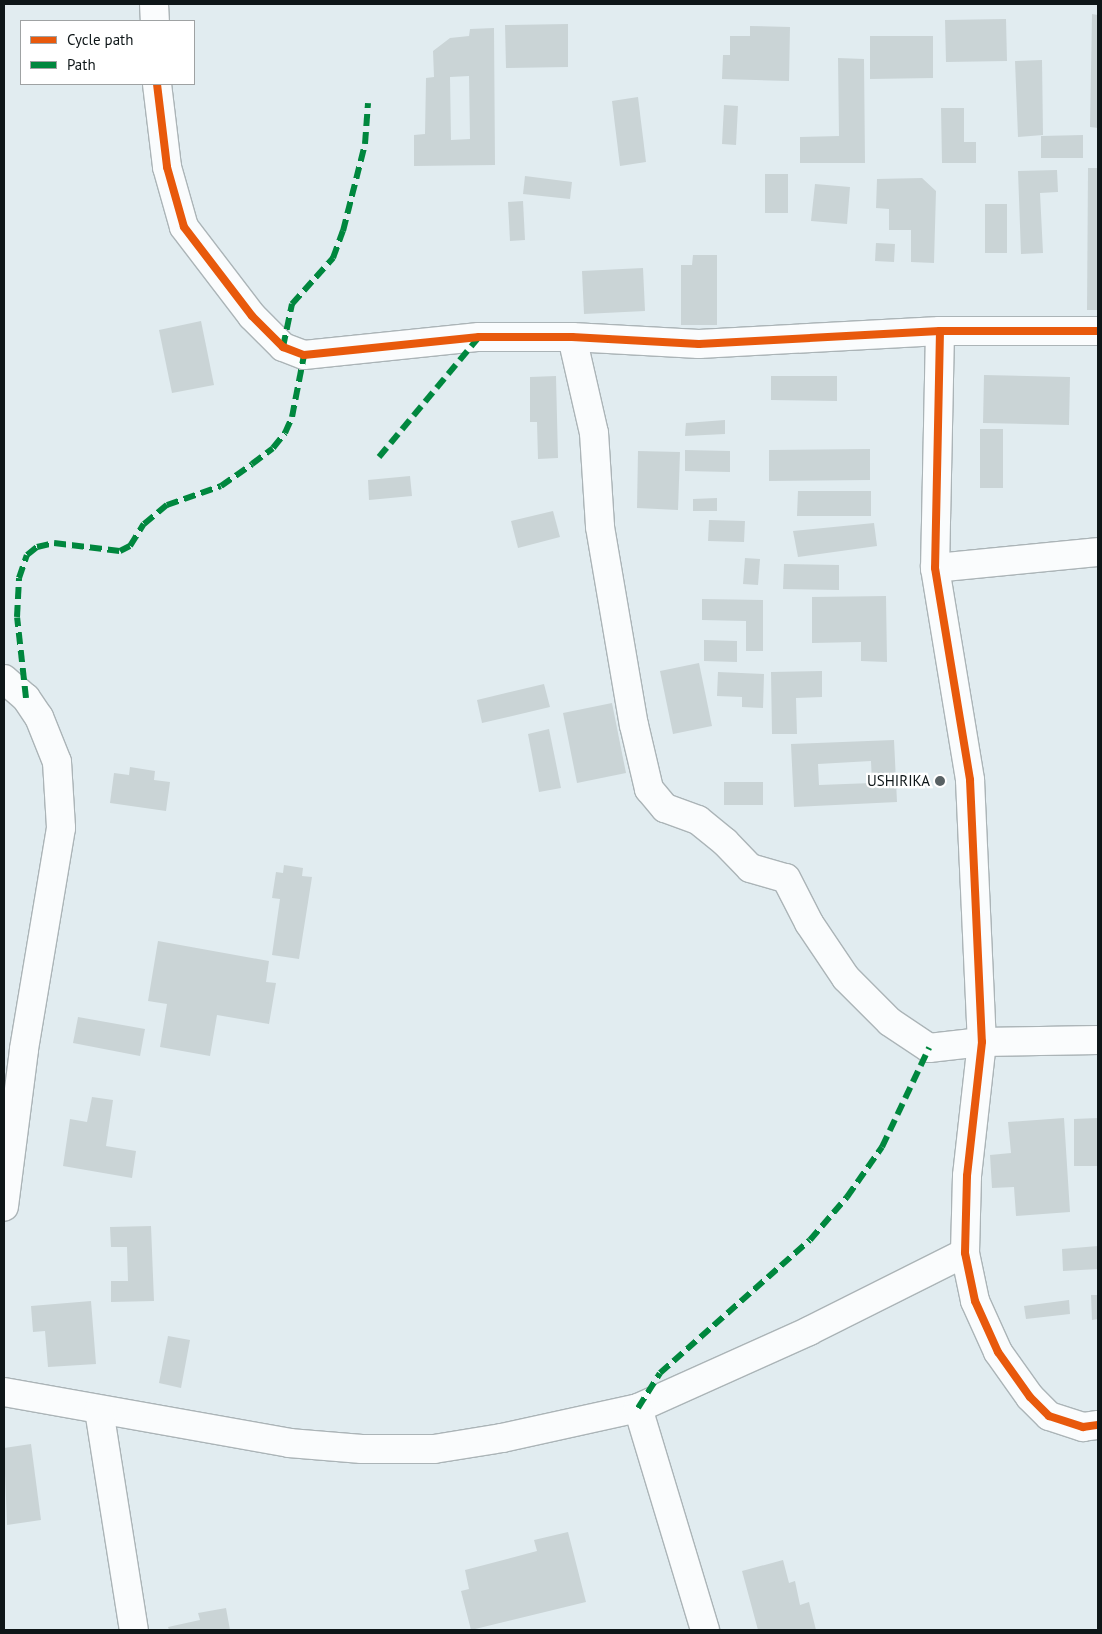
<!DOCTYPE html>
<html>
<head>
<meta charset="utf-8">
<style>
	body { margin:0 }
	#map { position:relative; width:1102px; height:1634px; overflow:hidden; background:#e1ecf0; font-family:"PT Sans",sans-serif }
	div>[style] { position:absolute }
	.building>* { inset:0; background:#cad4d6 }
	.roads { filter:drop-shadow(1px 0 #abb4b7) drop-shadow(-1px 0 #abb4b7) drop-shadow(0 1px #abb4b7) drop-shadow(0 -1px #abb4b7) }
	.minor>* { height:28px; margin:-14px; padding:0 14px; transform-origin:14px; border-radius:14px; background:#fafcfd }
	.quiet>* { height:6px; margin-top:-3px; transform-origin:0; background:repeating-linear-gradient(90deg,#00873e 0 12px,transparent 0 18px) }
	.cycleway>* { height:8px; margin:-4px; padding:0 4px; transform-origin:4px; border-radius:4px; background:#e8590c }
	.dots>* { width:14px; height:14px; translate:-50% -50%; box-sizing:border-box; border:2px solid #fff; border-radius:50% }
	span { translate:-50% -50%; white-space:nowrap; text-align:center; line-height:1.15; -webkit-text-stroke:4.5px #fff; paint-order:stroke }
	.poi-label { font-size:15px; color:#0e1618 }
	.right { translate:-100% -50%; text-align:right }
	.frame { position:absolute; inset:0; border:5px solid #0e1618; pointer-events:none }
	.legend { position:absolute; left:20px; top:20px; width:175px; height:65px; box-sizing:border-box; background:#fff; border:1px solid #9fa2a3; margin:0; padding:6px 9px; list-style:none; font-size:15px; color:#0e1618 }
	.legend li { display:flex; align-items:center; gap:10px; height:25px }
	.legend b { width:25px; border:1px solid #9fa2a3 }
</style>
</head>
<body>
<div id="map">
	<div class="building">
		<i style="clip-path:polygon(1092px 14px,1098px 15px,1098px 128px,1090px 127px)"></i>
		<i style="clip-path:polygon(1006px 19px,1007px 61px,946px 62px,945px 20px)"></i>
		<i style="clip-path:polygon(568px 24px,568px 67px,506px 68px,505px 25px)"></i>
		<i style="clip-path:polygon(750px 26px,790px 27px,789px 81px,722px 79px,723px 55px,730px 55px,730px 36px,750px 36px)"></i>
		<i style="clip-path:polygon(evenodd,494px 28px,495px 165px,414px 166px,414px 135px,425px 134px,426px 78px,434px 77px,433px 51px,450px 38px,469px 36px,470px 29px,494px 28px,469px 76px,470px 139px,451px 140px,450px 77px,469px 76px)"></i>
		<i style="clip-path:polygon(870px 36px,933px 36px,933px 78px,870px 79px)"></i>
		<i style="clip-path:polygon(838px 58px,864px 59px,865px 163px,800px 163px,800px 137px,839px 136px)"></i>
		<i style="clip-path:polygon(1042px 60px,1043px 135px,1018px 137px,1015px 61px)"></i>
		<i style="clip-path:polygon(638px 97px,646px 162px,620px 166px,612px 101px)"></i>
		<i style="clip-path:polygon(724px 105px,738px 106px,736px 145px,722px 144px)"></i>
		<i style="clip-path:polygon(941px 108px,964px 108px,964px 142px,976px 142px,976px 163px,942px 163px)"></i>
		<i style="clip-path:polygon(1083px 135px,1083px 158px,1041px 158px,1041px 136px)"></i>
		<i style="clip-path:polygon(1088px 168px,1098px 168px,1098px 310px,1087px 310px)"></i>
		<i style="clip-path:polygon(1057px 170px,1058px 192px,1040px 193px,1043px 253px,1021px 254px,1018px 171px)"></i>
		<i style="clip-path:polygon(765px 174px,788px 174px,788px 213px,765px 213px)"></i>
		<i style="clip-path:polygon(525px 176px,572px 182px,570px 199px,523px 194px)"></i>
		<i style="clip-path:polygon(922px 178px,936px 191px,934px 263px,911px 262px,911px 230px,889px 230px,889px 209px,876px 208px,877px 179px)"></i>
		<i style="clip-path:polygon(815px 184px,850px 187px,847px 224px,811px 221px)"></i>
		<i style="clip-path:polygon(523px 201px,525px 240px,510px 241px,508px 202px)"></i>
		<i style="clip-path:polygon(985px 204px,1007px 204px,1007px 253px,985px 253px)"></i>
		<i style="clip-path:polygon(876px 243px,895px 244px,894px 262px,875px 261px)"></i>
		<i style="clip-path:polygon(693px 255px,717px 255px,717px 325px,681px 325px,681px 265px,692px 265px)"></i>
		<i style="clip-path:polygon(643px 268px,645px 311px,584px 314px,582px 271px)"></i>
		<i style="clip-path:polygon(201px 321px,214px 385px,172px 393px,159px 330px)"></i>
		<i style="clip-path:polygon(984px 375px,1070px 377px,1069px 425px,983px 423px)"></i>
		<i style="clip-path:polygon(556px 376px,558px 458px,538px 459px,537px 422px,530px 422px,530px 377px)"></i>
		<i style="clip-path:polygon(771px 376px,837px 376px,837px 401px,771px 400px)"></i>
		<i style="clip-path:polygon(725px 420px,725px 434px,685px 436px,686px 423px)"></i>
		<i style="clip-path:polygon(980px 429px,1003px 429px,1003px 488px,980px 488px)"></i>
		<i style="clip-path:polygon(870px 449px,870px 480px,769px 481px,769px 450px)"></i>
		<i style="clip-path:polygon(685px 450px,730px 451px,730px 472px,685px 471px)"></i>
		<i style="clip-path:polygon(638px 451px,680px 452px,678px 510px,637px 508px)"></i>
		<i style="clip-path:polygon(410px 476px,412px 496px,369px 500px,368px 480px)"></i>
		<i style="clip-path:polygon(798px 491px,871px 491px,871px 516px,797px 516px)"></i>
		<i style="clip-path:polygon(717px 498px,717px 511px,693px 511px,693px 499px)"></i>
		<i style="clip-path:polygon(553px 511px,560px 537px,518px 548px,511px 521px)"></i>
		<i style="clip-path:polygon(709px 520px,745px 521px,744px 542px,708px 541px)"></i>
		<i style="clip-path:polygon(874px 523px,877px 546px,798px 557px,793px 531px)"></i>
		<i style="clip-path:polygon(745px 558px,760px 559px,758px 585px,743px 584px)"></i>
		<i style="clip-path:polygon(784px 564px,839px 565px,839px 590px,783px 589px)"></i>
		<i style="clip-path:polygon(886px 596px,887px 662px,861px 661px,861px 642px,812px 643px,812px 597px)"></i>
		<i style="clip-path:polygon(702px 599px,763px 600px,763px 651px,746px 651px,746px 621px,702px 620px)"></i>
		<i style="clip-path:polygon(704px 640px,737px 641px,737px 662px,704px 661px)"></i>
		<i style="clip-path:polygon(699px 663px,712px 726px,673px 734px,660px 671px)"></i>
		<i style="clip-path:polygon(822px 671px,822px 697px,796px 698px,797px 734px,772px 734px,771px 672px)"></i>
		<i style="clip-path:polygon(718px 672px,764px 674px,763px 708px,742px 707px,742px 697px,717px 696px)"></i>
		<i style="clip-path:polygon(544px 684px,550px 707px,482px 723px,477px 700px)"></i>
		<i style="clip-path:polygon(612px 703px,626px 773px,577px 783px,563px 713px)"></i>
		<i style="clip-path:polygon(549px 729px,561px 788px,539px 792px,528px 734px)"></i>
		<i style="clip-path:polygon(evenodd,894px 740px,897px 802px,794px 807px,791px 744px,894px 740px,871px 761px,872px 783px,819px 785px,818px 764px,871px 761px)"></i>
		<i style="clip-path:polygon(130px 767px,155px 771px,154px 780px,170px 782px,166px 811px,110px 803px,114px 773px,129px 775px)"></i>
		<i style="clip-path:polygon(724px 782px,763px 782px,763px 805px,724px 805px)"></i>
		<i style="clip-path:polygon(284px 865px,303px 868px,302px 876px,312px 877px,299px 959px,272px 955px,280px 899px,272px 898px,276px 872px,283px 873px)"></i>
		<i style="clip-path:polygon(158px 941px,269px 961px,266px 982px,276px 983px,269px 1024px,217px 1015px,210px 1056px,160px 1047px,167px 1004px,148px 1001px)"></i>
		<i style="clip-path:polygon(78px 1017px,145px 1029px,140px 1056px,73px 1043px)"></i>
		<i style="clip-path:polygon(92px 1097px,113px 1100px,106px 1146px,136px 1151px,132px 1178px,63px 1166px,70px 1119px,87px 1122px)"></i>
		<i style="clip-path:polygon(1064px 1118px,1070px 1212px,1016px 1216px,1014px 1187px,992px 1188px,990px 1155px,1011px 1153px,1008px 1122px)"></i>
		<i style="clip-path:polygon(1098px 1118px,1098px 1166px,1074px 1166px,1074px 1119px)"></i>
		<i style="clip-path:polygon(151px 1226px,154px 1301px,111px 1302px,111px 1281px,128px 1281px,127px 1247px,111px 1247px,110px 1227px)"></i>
		<i style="clip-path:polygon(1098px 1246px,1098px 1269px,1063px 1271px,1062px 1249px)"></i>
		<i style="clip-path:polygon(1091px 1295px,1098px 1295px,1098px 1319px,1092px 1320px)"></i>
		<i style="clip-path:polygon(1069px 1300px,1070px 1314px,1026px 1319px,1024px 1306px)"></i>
		<i style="clip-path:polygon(91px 1301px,96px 1364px,48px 1367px,45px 1331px,33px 1332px,31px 1306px)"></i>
		<i style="clip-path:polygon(168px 1336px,190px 1340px,181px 1388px,159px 1383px)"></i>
		<i style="clip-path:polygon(31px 1444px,41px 1520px,7px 1525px,4px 1448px)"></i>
		<i style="clip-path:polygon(568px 1532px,586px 1602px,471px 1630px,461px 1591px,469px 1589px,465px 1570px,537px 1551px,534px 1540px)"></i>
		<i style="clip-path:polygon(783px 1560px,789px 1583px,795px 1581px,800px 1605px,809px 1602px,816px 1630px,758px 1630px,742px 1571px)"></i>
		<i style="clip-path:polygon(226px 1608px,230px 1630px,169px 1630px,168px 1627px,200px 1620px,198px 1613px)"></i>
	</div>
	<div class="roads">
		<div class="minor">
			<i style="left:154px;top:4px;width:17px;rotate:87deg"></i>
			<i style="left:157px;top:84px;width:84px;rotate:83.1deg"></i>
			<i style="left:167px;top:167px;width:62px;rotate:74.2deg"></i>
			<i style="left:184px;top:227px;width:112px;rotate:52.6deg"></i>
			<i style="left:252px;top:316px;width:44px;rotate:45deg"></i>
			<i style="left:283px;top:347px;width:22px;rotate:21deg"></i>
			<i style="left:304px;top:355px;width:176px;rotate:-5.9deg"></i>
			<i style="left:479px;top:337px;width:93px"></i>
			<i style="left:572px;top:337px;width:127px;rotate:3.2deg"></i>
			<i style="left:699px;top:344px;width:241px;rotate:-3.1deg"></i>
			<i style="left:940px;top:331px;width:158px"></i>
			<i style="left:940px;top:331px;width:237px;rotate:91.2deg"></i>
			<i style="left:935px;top:568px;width:215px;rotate:80.6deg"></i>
			<i style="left:970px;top:780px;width:262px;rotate:87.4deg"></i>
			<i style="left:982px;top:1042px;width:135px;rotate:96.4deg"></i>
			<i style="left:967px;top:1176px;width:77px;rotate:91.5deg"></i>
			<i style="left:965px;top:1253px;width:49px;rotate:78.2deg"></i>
			<i style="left:975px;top:1301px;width:56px;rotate:65.7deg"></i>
			<i style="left:998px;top:1352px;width:55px;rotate:54.6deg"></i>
			<i style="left:1030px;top:1397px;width:27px;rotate:45deg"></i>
			<i style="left:1049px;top:1416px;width:36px;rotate:18deg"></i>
			<i style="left:1083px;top:1427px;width:15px;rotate:-8deg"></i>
			<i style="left:572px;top:337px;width:98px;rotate:77.1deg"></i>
			<i style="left:594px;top:433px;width:94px;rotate:86.3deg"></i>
			<i style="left:600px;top:527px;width:201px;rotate:80.3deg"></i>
			<i style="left:634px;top:725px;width:66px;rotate:76.8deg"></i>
			<i style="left:649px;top:789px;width:25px;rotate:50deg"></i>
			<i style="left:665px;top:808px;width:35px;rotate:20deg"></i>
			<i style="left:698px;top:820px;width:35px;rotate:39deg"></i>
			<i style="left:725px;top:842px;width:36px;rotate:46deg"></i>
			<i style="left:750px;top:868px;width:37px;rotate:16deg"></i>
			<i style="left:786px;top:878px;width:51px;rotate:62.9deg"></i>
			<i style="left:809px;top:923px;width:66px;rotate:56.1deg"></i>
			<i style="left:846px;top:978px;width:62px;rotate:45deg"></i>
			<i style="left:890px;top:1022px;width:47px;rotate:33.7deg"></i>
			<i style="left:929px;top:1048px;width:53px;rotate:-6.5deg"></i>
			<i style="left:982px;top:1042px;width:116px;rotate:-1deg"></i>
			<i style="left:935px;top:568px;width:164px;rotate:-5.6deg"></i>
			<i style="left:4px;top:679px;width:29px;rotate:41deg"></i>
			<i style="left:26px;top:698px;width:23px;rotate:56deg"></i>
			<i style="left:39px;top:717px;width:48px;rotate:68.2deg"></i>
			<i style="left:57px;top:762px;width:66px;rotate:86.5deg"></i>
			<i style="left:61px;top:828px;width:225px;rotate:99.5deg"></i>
			<i style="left:24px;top:1050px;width:158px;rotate:97.3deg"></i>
			<i style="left:4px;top:1392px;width:290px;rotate:10.1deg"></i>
			<i style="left:289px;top:1443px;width:73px;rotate:4.7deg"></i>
			<i style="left:362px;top:1449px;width:72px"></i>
			<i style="left:434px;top:1449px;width:69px;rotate:-9.2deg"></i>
			<i style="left:502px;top:1438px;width:139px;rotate:-12.4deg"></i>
			<i style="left:638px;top:1408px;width:188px;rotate:-24.2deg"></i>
			<i style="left:809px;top:1331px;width:174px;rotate:-26.6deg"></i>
			<i style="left:638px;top:1408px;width:232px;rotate:73.2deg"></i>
			<i style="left:99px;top:1410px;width:223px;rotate:81deg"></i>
		</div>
	</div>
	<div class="quiet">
		<i style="left:283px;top:347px;width:44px;rotate:-78.2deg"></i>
		<i style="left:292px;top:304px;width:62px;rotate:-48.3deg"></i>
		<i style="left:333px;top:258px;width:29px;rotate:-70deg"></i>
		<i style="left:343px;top:231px;width:90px;rotate:-75.8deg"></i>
		<i style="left:365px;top:144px;width:41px;rotate:-85.8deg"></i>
		<i style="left:379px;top:457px;width:156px;rotate:-50.2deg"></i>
		<i style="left:26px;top:698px;width:81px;rotate:-96.3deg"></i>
		<i style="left:17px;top:617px;width:39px;rotate:-87deg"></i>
		<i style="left:19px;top:578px;width:24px;rotate:-71deg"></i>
		<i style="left:27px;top:555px;width:13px;rotate:-39deg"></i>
		<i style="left:37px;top:547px;width:17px;rotate:-13deg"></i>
		<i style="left:54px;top:543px;width:66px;rotate:6.9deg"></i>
		<i style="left:120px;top:551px;width:11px;rotate:-27deg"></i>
		<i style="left:130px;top:546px;width:26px;rotate:-58deg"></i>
		<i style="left:144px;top:524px;width:30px;rotate:-40deg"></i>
		<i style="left:167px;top:505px;width:57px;rotate:-19.4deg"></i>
		<i style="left:221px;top:486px;width:38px;rotate:-35deg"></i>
		<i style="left:252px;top:464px;width:26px;rotate:-37deg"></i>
		<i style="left:273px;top:448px;width:19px;rotate:-51deg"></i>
		<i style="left:285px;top:433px;width:17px;rotate:-66deg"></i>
		<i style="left:292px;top:417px;width:63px;rotate:-79deg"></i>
		<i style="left:638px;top:1408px;width:41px;rotate:-57.8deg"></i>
		<i style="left:660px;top:1373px;width:200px;rotate:-41.6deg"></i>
		<i style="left:810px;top:1240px;width:57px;rotate:-49.3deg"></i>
		<i style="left:847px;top:1197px;width:61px;rotate:-55deg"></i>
		<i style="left:882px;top:1147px;width:110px;rotate:-64.6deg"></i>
	</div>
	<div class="cycleway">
		<i style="left:157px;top:84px;width:84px;rotate:83.1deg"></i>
		<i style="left:167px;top:167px;width:62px;rotate:74.2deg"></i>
		<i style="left:184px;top:227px;width:112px;rotate:52.6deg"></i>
		<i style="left:252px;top:316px;width:44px;rotate:45deg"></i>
		<i style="left:283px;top:347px;width:22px;rotate:21deg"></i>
		<i style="left:304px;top:355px;width:176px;rotate:-5.9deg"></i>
		<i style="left:479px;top:337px;width:93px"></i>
		<i style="left:572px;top:337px;width:127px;rotate:3.2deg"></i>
		<i style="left:699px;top:344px;width:241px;rotate:-3.1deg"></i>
		<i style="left:940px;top:331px;width:158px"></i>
		<i style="left:940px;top:331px;width:237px;rotate:91.2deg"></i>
		<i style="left:935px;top:568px;width:215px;rotate:80.6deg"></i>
		<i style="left:970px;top:780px;width:262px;rotate:87.4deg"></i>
		<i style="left:982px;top:1042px;width:135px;rotate:96.4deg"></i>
		<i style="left:967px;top:1176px;width:77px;rotate:91.5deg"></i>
		<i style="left:965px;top:1253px;width:49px;rotate:78.2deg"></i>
		<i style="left:975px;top:1301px;width:56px;rotate:65.7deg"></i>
		<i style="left:998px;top:1352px;width:55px;rotate:54.6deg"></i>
		<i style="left:1030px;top:1397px;width:27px;rotate:45deg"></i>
		<i style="left:1049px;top:1416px;width:36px;rotate:18deg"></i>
		<i style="left:1083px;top:1427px;width:15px;rotate:-8deg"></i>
	</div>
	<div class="dots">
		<i style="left:940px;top:781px;background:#586164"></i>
	</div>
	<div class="poi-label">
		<span class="right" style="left:930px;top:781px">USHIRIKA</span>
	</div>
	<div class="frame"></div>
	<ul class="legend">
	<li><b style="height:6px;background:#e8590c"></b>Cycle path</li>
	<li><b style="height:6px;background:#00873e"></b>Path</li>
	</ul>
</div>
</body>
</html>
